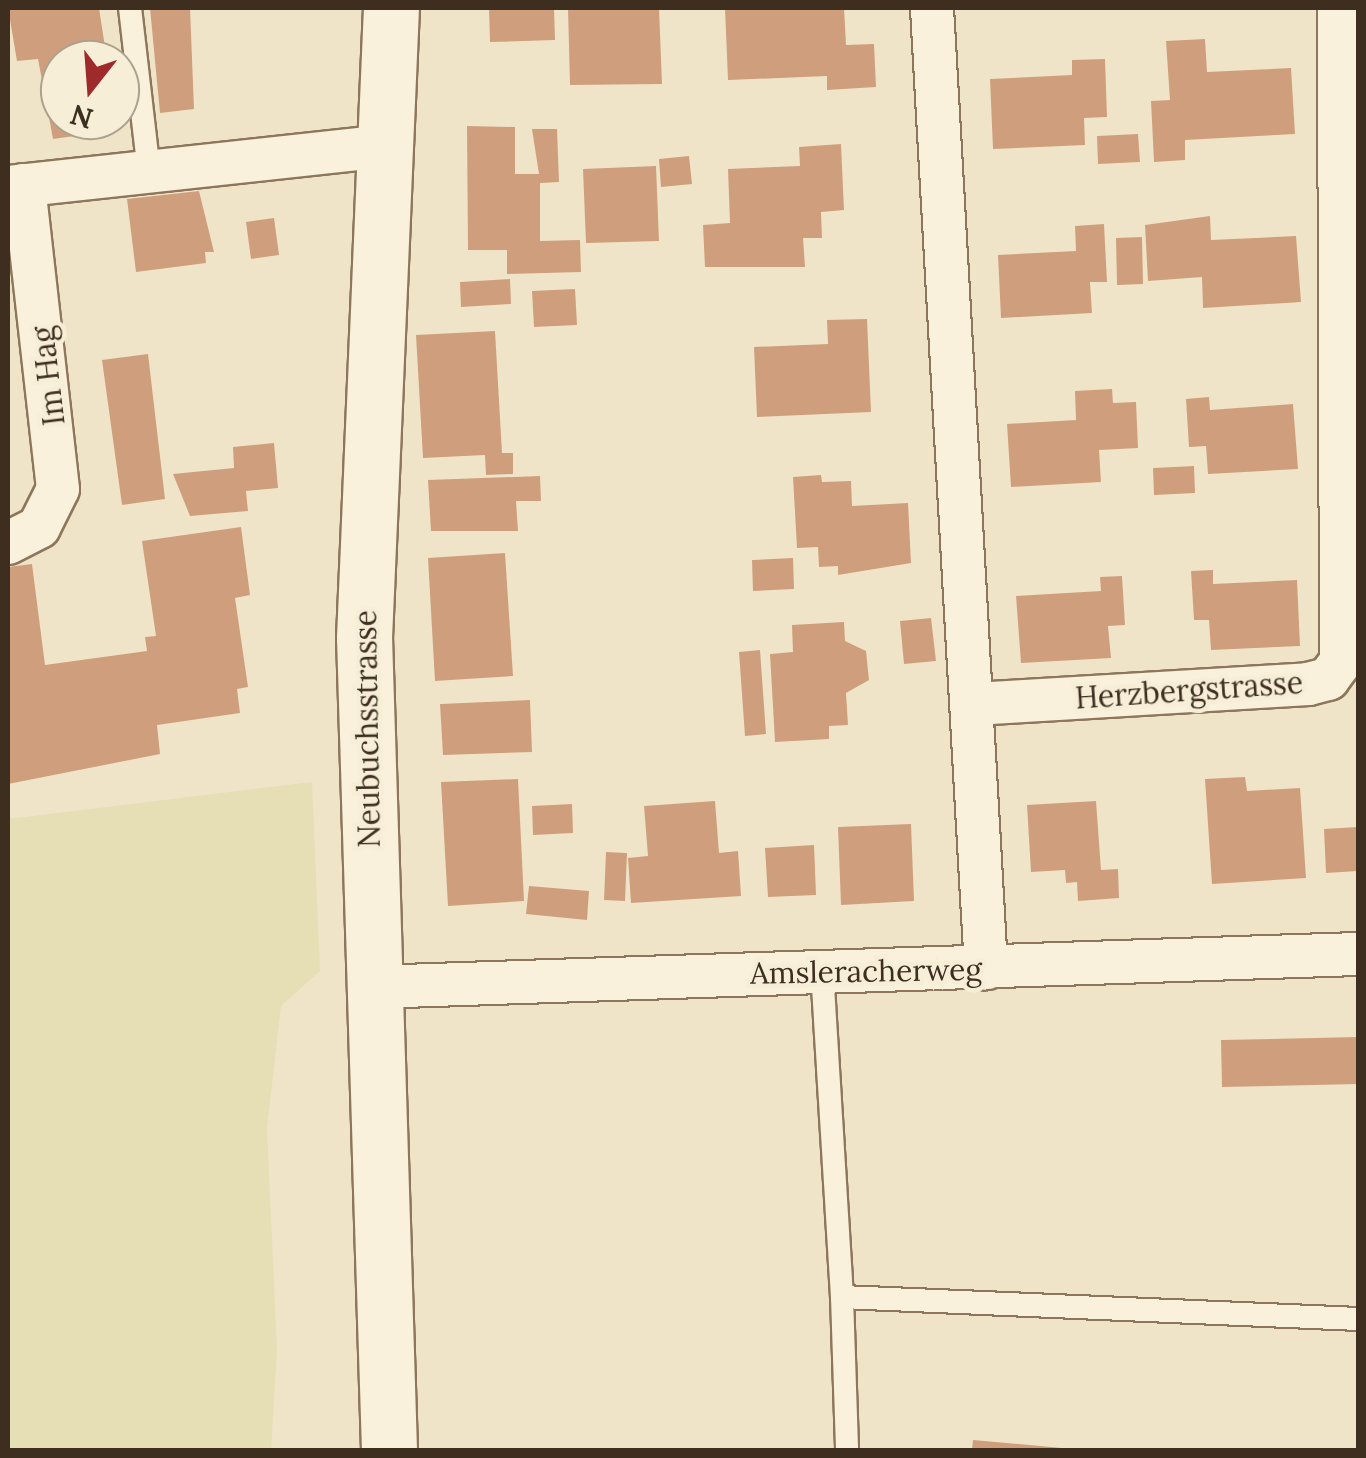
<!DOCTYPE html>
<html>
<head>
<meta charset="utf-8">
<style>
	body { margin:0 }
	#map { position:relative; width:1366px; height:1458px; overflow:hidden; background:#f0e4c8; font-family:Lora,serif }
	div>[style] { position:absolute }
	.farmland>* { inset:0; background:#e6deb5 }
	.building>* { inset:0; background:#cf9f7d }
	.roads { filter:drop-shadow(2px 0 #8d765c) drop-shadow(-2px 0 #8d765c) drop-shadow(0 2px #8d765c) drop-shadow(0 -2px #8d765c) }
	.lane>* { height:22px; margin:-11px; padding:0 11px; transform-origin:11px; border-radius:11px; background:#faf1dc }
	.street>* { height:42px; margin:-21px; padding:0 21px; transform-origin:21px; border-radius:21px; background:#faf1dc }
	.secondary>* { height:55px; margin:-27.5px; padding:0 27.5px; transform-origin:27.5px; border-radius:27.5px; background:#faf1dc }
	span { translate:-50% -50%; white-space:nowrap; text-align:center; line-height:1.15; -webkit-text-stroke:9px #f7eed8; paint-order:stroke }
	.street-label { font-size:30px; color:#3d2e20 }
	.frame { position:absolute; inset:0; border:10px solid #3d2e20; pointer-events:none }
	.north { position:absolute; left:40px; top:40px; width:100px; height:100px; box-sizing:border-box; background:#f7eed8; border:2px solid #ada18e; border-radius:50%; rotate:197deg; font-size:28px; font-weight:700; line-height:40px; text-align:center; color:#3d2e20 }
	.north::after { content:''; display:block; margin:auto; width:35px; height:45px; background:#9e2a2b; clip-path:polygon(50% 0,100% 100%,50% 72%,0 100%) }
</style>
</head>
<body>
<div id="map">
	<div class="farmland">
		<i style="clip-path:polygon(312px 782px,320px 971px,281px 1006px,267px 1128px,277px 1350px,271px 1450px,8px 1450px,8px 819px)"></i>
	</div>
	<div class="building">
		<i style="clip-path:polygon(8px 8px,99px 8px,107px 60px,60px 60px,60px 120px,117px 120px,118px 130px,53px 139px,38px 59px,17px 61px)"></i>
		<i style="clip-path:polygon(150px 8px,190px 8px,194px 109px,160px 113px)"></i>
		<i style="clip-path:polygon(489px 8px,554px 8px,555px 40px,490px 42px)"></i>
		<i style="clip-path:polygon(568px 8px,659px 8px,662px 84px,570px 85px)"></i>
		<i style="clip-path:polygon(725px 8px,844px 8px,846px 45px,874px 44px,876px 87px,827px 90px,827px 76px,728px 80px)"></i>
		<i style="clip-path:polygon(1205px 39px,1207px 72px,1291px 68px,1295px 134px,1185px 140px,1185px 160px,1154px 162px,1151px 101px,1170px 100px,1166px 41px)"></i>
		<i style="clip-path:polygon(1105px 59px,1107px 117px,1084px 118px,1085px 145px,993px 149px,990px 79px,1072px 75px,1072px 60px)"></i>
		<i style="clip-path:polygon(467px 126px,515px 127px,515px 174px,539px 174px,532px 129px,557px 129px,559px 182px,540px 183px,540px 241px,580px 240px,581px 272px,507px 274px,507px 250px,468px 250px)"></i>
		<i style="clip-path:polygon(1138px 134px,1140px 162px,1098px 164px,1097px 136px)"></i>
		<i style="clip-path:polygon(841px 144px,844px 210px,821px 212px,822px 238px,803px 238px,805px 267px,705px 267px,703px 225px,730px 223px,728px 169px,800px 166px,799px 147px)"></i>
		<i style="clip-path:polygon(689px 156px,692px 184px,661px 187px,659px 159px)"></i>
		<i style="clip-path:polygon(656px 166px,659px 241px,586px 243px,583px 169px)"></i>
		<i style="clip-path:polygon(199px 191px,214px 252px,205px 252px,206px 263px,136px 272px,127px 199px)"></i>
		<i style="clip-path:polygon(1210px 216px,1211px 240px,1296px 236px,1301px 302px,1203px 308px,1202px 277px,1148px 281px,1145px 225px)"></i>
		<i style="clip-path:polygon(274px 218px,279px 255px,251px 259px,246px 222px)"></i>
		<i style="clip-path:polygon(1104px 224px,1107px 282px,1090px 282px,1092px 313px,1001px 318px,998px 255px,1076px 251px,1075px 226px)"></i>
		<i style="clip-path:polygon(1142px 237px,1143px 284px,1117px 285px,1116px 238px)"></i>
		<i style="clip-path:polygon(510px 279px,511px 304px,461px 307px,460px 282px)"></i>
		<i style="clip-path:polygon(575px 289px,577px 325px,534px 327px,532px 291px)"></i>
		<i style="clip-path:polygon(867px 319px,871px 412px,757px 417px,754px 347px,828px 344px,827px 320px)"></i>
		<i style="clip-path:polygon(495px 331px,502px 453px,513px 453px,513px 474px,486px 475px,485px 455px,423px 458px,416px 335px)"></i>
		<i style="clip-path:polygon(148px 354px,165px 499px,122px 505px,102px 360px)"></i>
		<i style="clip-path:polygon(1112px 389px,1113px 403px,1136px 402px,1138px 448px,1099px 450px,1101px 482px,1011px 487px,1007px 424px,1076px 420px,1075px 391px)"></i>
		<i style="clip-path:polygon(1209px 397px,1210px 410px,1293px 404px,1298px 469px,1208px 474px,1206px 446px,1189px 447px,1186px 399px)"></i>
		<i style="clip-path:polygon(274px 443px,278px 488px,246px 491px,248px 511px,190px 516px,173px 474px,234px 468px,233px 447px)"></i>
		<i style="clip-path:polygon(1194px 466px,1195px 493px,1154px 495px,1153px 468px)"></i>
		<i style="clip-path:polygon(821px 475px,822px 482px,851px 481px,852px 506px,908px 503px,911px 563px,838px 575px,838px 566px,819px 567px,818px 547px,797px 548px,793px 477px)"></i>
		<i style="clip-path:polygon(540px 476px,541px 501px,516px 501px,518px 531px,431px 531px,428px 480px)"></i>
		<i style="clip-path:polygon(241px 527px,250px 595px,235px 598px,248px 687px,237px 689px,240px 713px,157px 725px,160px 754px,8px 784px,8px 567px,32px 564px,45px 665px,147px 651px,145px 637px,156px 636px,142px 541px)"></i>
		<i style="clip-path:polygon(505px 553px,513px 676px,435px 681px,428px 558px)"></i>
		<i style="clip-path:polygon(793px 558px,794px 589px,753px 591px,752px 560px)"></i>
		<i style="clip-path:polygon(1213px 570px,1213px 584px,1297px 580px,1300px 646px,1211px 650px,1209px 620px,1194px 620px,1191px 571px)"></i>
		<i style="clip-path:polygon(1122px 576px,1125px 625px,1108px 626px,1111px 658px,1021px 663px,1016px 596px,1101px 591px,1100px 577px)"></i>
		<i style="clip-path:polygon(931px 618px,936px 661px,904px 664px,900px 621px)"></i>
		<i style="clip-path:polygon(844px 622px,845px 641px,866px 651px,869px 680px,846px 693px,848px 725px,829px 726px,829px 739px,775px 742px,770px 654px,793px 652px,792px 625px)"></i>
		<i style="clip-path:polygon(760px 650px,766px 734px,745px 736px,739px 652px)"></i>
		<i style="clip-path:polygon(530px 700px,532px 752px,443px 755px,440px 704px)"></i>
		<i style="clip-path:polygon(1245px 777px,1247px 791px,1300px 788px,1306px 878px,1212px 884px,1205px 779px)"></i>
		<i style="clip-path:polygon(518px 779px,524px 901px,448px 906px,441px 782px)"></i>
		<i style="clip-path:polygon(715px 801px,719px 853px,738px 851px,741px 896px,631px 903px,628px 858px,648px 856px,644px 806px)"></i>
		<i style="clip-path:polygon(1096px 801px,1101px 870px,1118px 869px,1119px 898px,1078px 901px,1077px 882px,1066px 883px,1065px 870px,1031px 872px,1027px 805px)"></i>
		<i style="clip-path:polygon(572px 804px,573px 833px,533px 835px,532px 806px)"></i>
		<i style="clip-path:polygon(911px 824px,914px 901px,841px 905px,838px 827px)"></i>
		<i style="clip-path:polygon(1358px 827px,1358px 871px,1326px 873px,1324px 829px)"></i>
		<i style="clip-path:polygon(814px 845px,816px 895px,768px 897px,765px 848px)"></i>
		<i style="clip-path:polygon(606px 852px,627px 853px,625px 901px,604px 900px)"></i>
		<i style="clip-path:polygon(529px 886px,589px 891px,587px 920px,526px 914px)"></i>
		<i style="clip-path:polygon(1358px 1037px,1358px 1084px,1222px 1087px,1221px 1040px)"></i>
		<i style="clip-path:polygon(973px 1440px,1062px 1448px,1062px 1450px,972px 1450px)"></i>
	</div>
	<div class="roads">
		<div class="lane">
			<i style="left:130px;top:8px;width:164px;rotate:83.4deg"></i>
			<i style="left:822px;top:970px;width:328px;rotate:86.5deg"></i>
			<i style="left:842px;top:1297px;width:516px;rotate:2.44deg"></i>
			<i style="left:842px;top:1297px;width:153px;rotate:88.1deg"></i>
		</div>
		<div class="street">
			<i style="left:932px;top:8px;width:962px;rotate:86.78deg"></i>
			<i style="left:8px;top:187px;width:381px;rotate:-6.2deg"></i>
			<i style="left:8px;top:543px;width:35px;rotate:-27deg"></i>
			<i style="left:39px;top:527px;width:42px;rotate:-63.4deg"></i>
			<i style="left:58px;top:489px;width:306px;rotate:-96.4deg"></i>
			<i style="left:974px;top:704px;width:335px;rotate:-3.4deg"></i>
			<i style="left:1308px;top:684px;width:21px;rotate:-14deg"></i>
			<i style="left:1328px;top:679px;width:21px;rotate:-53deg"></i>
			<i style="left:1341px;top:662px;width:654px;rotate:-90.18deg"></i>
			<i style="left:373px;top:987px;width:986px;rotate:-1.92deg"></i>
		</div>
		<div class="secondary">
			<i style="left:389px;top:1450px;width:812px;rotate:-91.76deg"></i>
			<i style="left:364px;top:638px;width:631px;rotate:-87.55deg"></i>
		</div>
	</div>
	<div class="street-label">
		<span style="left:48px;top:376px;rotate:-97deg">Im Hag</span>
		<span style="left:1189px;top:690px;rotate:-4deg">Herzbergstrasse</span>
		<span style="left:367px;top:729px;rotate:-91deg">Neubuchsstrasse</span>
		<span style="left:866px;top:971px;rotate:-1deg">Amsleracherweg</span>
	</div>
	<div class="frame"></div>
	<div class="north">N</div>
</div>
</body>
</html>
